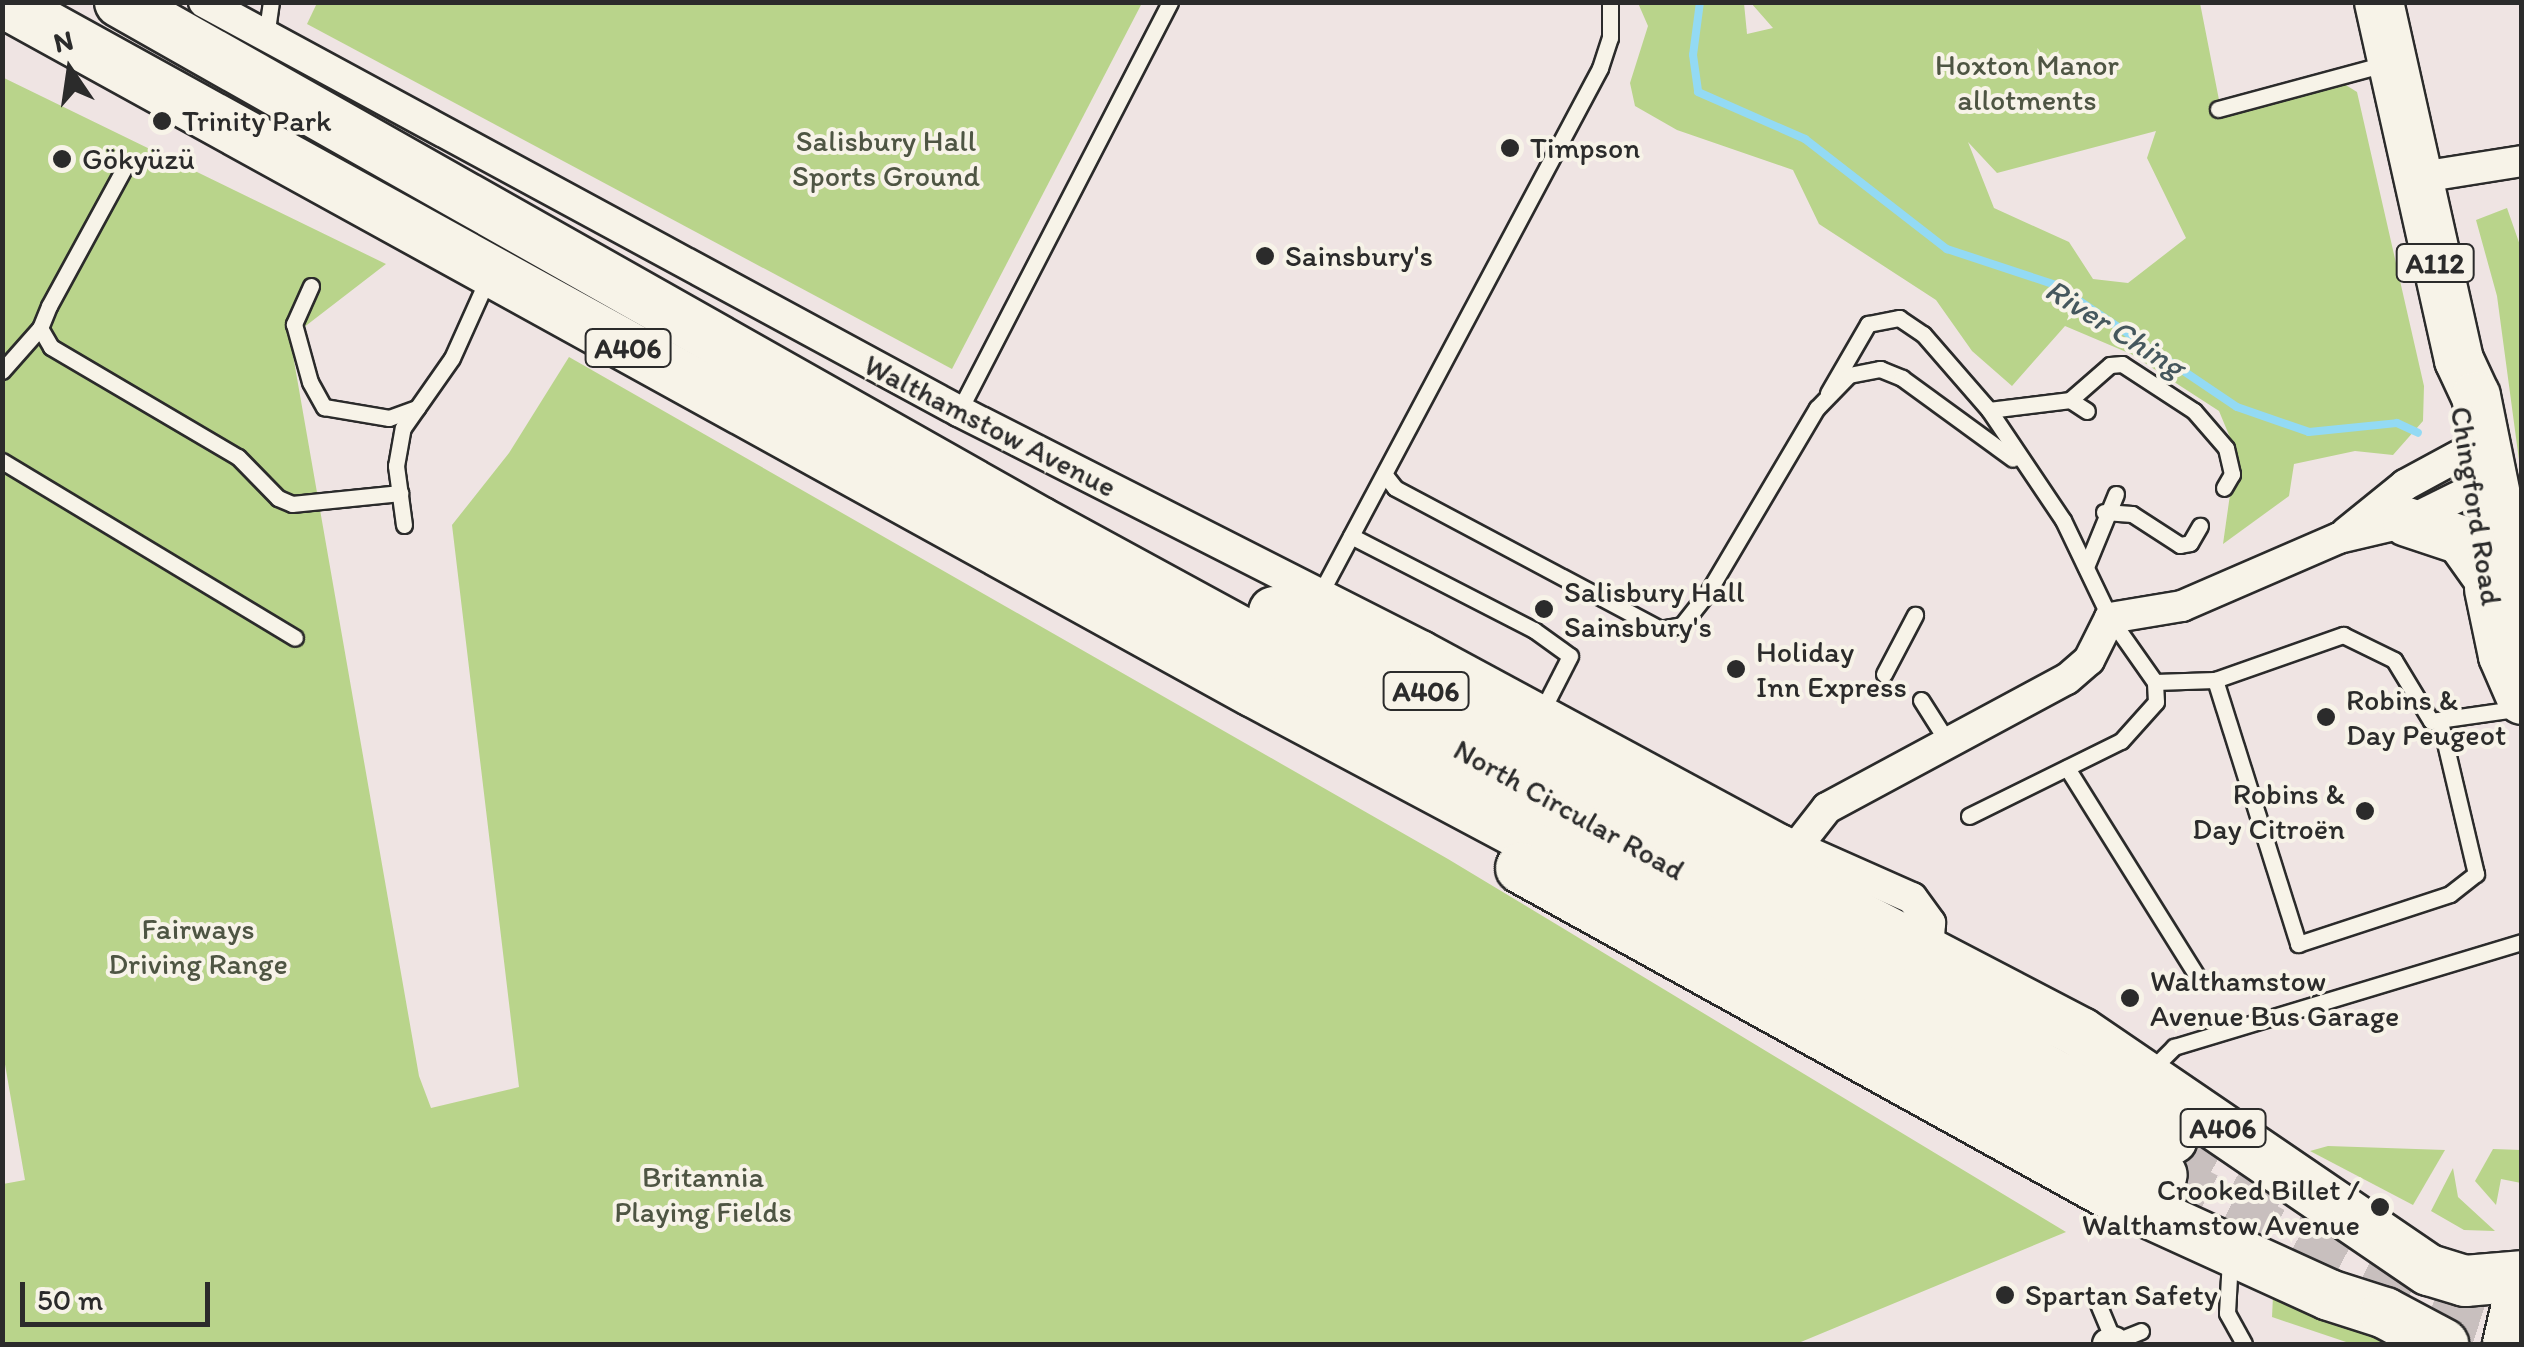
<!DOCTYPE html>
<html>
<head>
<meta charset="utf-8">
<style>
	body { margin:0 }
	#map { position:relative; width:2524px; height:1347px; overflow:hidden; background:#efe4e3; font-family:Itim,sans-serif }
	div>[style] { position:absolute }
	.green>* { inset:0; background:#b9d48b }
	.stream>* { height:8px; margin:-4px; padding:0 4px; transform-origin:4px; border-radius:4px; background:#93daf4 }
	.trunk-tunnel>* { height:50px; margin-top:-25px; transform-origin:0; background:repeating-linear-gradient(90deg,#c8bfbe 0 50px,transparent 0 75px) }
	.roads { filter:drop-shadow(2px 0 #2b2b2b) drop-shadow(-2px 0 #2b2b2b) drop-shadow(0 2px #2b2b2b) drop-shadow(0 -2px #2b2b2b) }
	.service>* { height:15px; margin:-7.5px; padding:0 7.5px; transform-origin:7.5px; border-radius:7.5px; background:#f7f3e8 }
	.minor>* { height:30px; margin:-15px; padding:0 15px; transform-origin:15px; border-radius:15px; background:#f7f3e8 }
	.primary>* { height:48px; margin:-24px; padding:0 24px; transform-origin:24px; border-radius:24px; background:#f7f3e8 }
	.trunk>* { height:50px; margin:-25px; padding:0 25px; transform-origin:25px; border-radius:25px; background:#f7f3e8 }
	.dots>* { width:28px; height:28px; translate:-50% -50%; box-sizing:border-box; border:5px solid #f7f3e8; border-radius:50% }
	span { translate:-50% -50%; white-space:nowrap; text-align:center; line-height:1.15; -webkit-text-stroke:8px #f7f3e8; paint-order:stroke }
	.shield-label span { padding:2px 8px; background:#f7f3e8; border:2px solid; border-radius:8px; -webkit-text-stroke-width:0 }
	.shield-label { font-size:28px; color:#2b2b2b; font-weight:700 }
	.park-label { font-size:30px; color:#4e5543 }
	.poi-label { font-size:30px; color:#2b2b2b }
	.left { translate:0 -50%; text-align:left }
	.right { translate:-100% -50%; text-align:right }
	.street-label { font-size:30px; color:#2b2b2b }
	.water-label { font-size:32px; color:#45575d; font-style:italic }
	.frame { position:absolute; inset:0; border:5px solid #2b2b2b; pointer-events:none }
	.north { position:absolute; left:20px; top:20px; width:100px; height:100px; -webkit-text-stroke:8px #f7f3e8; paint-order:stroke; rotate:347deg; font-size:28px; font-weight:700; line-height:40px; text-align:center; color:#2b2b2b }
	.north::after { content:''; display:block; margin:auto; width:35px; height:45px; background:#2b2b2b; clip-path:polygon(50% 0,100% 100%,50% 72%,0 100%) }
	.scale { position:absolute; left:20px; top:1282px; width:190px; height:45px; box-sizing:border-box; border:5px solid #2b2b2b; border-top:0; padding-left:12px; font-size:30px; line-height:35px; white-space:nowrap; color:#2b2b2b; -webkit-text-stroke:8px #f7f3e8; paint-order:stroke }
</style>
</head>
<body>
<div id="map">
	<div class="green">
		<i style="clip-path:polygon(317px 3px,1142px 2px,1142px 3px,952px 369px,307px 24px)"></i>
		<i style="clip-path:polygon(evenodd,1638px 3px,1744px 3px,1747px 34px,1773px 28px,1751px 3px,2200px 3px,2220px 105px,2212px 116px,2341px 82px,2357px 92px,2424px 386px,2423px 421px,2393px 455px,2355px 451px,2294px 464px,2289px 496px,2223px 544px,2236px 452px,2219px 411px,2131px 354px,2065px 326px,2012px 386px,1972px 351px,1936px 300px,1819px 224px,1793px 170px,1677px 130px,1635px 106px,1630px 83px,1648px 26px,1638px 3px,2156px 131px,2147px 158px,2186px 238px,2128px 283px,2093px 279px,2069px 242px,1994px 208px,1968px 142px,1997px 173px,2156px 131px)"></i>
		<i style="clip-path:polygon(2px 77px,386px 264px,290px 338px,419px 1076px,431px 1108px,519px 1087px,452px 525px,509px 453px,569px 357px,1448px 859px,2066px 1232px,1796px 1344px,3px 1344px,3px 1184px,25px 1180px,2px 1047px)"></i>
		<i style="clip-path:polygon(2507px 208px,2522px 251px,2521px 475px,2497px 296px,2476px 220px)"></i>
		<i style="clip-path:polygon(2328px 1146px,2445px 1150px,2413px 1205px,2310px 1151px)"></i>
		<i style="clip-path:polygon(2493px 1149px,2521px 1150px,2521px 1183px,2501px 1179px,2496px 1205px,2475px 1181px)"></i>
		<i style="clip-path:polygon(2453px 1168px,2458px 1197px,2495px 1231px,2464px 1230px,2431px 1211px)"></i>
		<i style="clip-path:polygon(2273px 1296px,2400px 1344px,2352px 1344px,2272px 1317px)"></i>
	</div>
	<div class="stream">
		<i style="left:1700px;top:2px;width:53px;rotate:97.5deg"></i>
		<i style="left:1693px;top:55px;width:37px;rotate:82deg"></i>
		<i style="left:1698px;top:92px;width:117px;rotate:23.7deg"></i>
		<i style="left:1805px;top:139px;width:180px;rotate:37.8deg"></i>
		<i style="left:1947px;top:249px;width:115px;rotate:18.3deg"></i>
		<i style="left:2056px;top:285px;width:218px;rotate:34deg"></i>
		<i style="left:2237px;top:407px;width:76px;rotate:19.1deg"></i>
		<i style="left:2309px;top:432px;width:88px;rotate:-5.8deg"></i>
		<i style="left:2397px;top:423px;width:23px;rotate:25deg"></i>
	</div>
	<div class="trunk-tunnel">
		<i style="left:2172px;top:1139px;width:169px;rotate:28.2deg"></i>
		<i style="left:2162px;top:1175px;width:301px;rotate:27.2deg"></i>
		<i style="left:2430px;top:1313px;width:97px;rotate:18.1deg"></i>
	</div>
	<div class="roads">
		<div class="service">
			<i style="left:266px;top:37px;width:35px;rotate:-82deg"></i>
			<i style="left:2218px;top:109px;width:176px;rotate:-15.1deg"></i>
			<i style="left:127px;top:163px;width:163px;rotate:118.6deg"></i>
			<i style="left:49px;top:306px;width:24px;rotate:112deg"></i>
			<i style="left:40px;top:328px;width:22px;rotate:60deg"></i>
			<i style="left:51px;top:347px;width:217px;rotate:30.5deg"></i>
			<i style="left:238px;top:457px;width:57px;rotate:45.7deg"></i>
			<i style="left:278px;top:498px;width:15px;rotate:23deg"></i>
			<i style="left:292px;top:504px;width:109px;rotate:-5.8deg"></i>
			<i style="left:311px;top:286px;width:42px;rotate:114.1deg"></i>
			<i style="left:294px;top:324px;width:60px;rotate:74.6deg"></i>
			<i style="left:310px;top:382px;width:29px;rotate:61deg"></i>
			<i style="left:324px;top:407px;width:66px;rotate:9.6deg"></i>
			<i style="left:389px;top:418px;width:30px;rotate:-20deg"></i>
			<i style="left:2px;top:371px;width:57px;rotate:-48.5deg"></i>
			<i style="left:1828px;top:393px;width:80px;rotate:-59.9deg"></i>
			<i style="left:1868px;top:324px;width:32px;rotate:-11deg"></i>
			<i style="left:1899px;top:318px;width:29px;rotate:34deg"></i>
			<i style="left:1923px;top:334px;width:101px;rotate:49deg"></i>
			<i style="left:1989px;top:410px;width:133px;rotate:56.1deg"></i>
			<i style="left:2063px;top:520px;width:109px;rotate:64.4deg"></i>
			<i style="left:2110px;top:618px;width:78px;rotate:54.9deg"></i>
			<i style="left:2155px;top:682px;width:60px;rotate:-1.9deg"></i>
			<i style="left:2215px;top:680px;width:136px;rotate:-19.4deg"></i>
			<i style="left:2343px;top:635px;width:57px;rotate:26.1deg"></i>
			<i style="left:2394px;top:660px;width:71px;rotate:58.8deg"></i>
			<i style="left:2431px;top:721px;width:92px;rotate:-8.1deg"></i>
			<i style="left:2070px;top:400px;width:53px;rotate:-41.2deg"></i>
			<i style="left:2110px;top:365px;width:12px;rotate:-5deg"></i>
			<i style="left:2122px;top:364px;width:86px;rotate:33.1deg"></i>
			<i style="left:2194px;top:411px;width:49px;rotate:49.1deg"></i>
			<i style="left:2226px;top:448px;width:27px;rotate:77deg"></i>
			<i style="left:2232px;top:474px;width:16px;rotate:120deg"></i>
			<i style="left:1989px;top:410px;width:82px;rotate:-7deg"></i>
			<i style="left:2070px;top:400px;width:20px;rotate:33deg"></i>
			<i style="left:959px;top:411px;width:460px;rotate:-62.7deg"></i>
			<i style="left:2px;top:461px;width:342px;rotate:31.1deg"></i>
			<i style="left:1385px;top:475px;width:16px;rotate:52deg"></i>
			<i style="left:1395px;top:488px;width:300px;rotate:28deg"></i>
			<i style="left:1660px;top:629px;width:22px;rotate:-10deg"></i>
			<i style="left:1682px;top:625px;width:42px;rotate:-51.8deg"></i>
			<i style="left:1708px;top:592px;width:214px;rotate:-59.4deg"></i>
			<i style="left:1817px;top:408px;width:46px;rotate:-45.9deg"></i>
			<i style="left:1849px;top:375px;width:32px;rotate:-11deg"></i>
			<i style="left:1880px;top:369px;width:24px;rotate:22deg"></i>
			<i style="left:1902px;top:378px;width:137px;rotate:36.1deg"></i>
			<i style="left:2104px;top:512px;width:28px;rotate:4deg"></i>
			<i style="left:2132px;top:514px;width:57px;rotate:32.9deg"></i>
			<i style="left:2180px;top:545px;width:10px;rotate:-11deg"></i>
			<i style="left:2190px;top:543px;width:20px;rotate:-60deg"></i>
			<i style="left:404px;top:525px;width:60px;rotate:-97.7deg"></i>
			<i style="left:396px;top:466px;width:39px;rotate:-80deg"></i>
			<i style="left:403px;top:428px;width:85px;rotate:-55deg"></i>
			<i style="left:452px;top:358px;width:88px;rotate:-65.8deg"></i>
			<i style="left:1351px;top:536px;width:206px;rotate:27.2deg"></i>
			<i style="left:1534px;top:630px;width:44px;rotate:35.8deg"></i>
			<i style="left:1570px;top:656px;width:62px;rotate:117deg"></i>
			<i style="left:2086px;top:567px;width:79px;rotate:-67.7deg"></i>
			<i style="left:1320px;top:594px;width:596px;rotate:-61.97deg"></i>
			<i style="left:1600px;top:68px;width:32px;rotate:-72deg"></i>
			<i style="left:1610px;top:38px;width:36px;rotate:-90deg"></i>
			<i style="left:1884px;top:674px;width:67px;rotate:-62.3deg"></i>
			<i style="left:2215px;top:680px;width:277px;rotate:72.5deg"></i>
			<i style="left:2298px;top:944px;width:160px;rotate:-18.2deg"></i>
			<i style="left:2450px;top:894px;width:33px;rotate:-38deg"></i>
			<i style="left:2476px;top:874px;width:156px;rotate:-103.3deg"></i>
			<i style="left:1921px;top:700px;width:49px;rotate:57.6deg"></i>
			<i style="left:2067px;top:768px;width:245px;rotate:58deg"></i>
			<i style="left:1969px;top:816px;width:169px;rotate:-26.3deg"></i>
			<i style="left:2121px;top:741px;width:52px;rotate:-48.1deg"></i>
			<i style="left:2156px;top:702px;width:20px;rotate:-93deg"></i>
			<i style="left:2151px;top:1070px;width:33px;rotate:-45deg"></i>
			<i style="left:2174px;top:1047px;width:363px;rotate:-16.8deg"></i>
			<i style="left:2230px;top:1259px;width:54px;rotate:93.2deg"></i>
			<i style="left:2227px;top:1313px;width:35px;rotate:61deg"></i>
			<i style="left:2096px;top:1299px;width:47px;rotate:67.3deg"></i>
			<i style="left:2114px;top:1342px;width:29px;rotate:-22deg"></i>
		</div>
		<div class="minor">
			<i style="left:204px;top:2px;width:859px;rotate:28.45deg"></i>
			<i style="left:959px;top:411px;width:521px;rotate:26.91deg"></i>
			<i style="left:1424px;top:647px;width:406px;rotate:28.4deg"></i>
			<i style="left:1781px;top:840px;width:143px;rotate:23.9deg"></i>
			<i style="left:1912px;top:898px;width:31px;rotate:54deg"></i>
			<i style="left:1930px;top:923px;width:27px;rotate:94deg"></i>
			<i style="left:2415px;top:178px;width:108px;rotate:-9deg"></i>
			<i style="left:2346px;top:533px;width:76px;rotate:-39.1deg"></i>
			<i style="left:2405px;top:485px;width:92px;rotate:-28.5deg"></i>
			<i style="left:1798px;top:845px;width:47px;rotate:-51.9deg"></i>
			<i style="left:1827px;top:808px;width:272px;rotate:-28.3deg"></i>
			<i style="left:2067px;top:679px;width:29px;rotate:-41deg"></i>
			<i style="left:2089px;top:660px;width:47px;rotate:-63.4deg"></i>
			<i style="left:2110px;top:618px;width:73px;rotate:-9.5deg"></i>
			<i style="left:2182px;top:606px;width:171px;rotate:-23.4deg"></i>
			<i style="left:2339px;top:538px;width:70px;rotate:-13.2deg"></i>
			<i style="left:2407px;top:522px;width:97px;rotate:-26.3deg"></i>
			<i style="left:2108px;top:1344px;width:6px;rotate:-18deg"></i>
		</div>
		<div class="primary">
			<i style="left:2379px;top:2px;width:367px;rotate:77.4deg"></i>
			<i style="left:2459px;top:360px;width:40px;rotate:65deg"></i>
			<i style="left:2476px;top:396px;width:233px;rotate:78.6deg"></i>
			<i style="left:2407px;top:522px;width:57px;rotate:18.4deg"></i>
			<i style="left:2461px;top:540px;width:43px;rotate:54.5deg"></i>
			<i style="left:2489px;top:589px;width:68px;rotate:78.2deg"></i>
			<i style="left:2503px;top:656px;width:48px;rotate:66.6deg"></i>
			<i style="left:2507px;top:1344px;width:67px;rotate:-77deg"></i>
		</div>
		<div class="trunk">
			<i style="left:3px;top:2px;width:1429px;rotate:28.88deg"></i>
			<i style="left:1254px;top:692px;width:1028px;rotate:28.01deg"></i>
			<i style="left:120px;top:2px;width:1056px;rotate:29.5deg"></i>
			<i style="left:1039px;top:522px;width:1290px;rotate:28.57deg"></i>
			<i style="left:1274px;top:612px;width:910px;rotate:27.55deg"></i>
			<i style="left:2081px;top:1033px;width:421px;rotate:34.3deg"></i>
			<i style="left:2429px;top:1270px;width:38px;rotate:17deg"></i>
			<i style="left:2465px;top:1281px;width:57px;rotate:-5deg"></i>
			<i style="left:1521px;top:868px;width:688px;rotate:28.95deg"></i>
			<i style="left:2123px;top:1201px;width:226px;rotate:24.5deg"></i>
			<i style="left:2329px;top:1295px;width:59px;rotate:17.8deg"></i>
			<i style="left:2385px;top:1313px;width:66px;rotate:28.1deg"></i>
		</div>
	</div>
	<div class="dots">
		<i style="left:162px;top:121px;background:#2b2b2b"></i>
		<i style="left:1510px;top:148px;background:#2b2b2b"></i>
		<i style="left:62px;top:159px;background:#2b2b2b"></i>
		<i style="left:1265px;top:256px;background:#2b2b2b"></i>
		<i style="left:1544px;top:609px;background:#2b2b2b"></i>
		<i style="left:1736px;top:669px;background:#2b2b2b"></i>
		<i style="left:2326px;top:717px;background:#2b2b2b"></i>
		<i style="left:2365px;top:811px;background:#2b2b2b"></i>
		<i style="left:2130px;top:998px;background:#2b2b2b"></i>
		<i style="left:2380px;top:1207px;background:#2b2b2b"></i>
		<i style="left:2005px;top:1295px;background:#2b2b2b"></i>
	</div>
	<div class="shield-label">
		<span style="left:2435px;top:263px">A112</span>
		<span style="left:628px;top:348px">A406</span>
		<span style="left:1426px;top:691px">A406</span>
		<span style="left:2223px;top:1128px">A406</span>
	</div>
	<div class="park-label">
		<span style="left:2027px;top:82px">Hoxton Manor<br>allotments</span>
		<span style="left:886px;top:158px">Salisbury Hall<br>Sports Ground</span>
		<span style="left:198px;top:946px">Fairways<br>Driving Range</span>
		<span style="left:703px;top:1194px">Britannia<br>Playing Fields</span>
	</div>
	<div class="poi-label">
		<span class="left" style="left:182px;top:121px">Trinity Park</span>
		<span class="left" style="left:1530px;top:148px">Timpson</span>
		<span class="left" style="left:82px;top:159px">Gökyüzü</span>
		<span class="left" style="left:1285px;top:256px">Sainsbury's</span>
		<span class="left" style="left:1564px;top:609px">Salisbury Hall<br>Sainsbury's</span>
		<span class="left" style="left:1756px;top:669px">Holiday<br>Inn Express</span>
		<span class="left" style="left:2346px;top:717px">Robins &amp;<br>Day Peugeot</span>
		<span class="right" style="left:2345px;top:811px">Robins &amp;<br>Day Citroën</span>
		<span class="left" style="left:2150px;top:998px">Walthamstow<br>Avenue Bus Garage</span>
		<span class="right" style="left:2360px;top:1207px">Crooked Billet /<br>Walthamstow Avenue</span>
		<span class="left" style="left:2025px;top:1295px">Spartan Safety</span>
	</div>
	<div class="street-label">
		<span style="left:990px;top:426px;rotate:27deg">Walthamstow Avenue</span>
		<span style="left:2476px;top:506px;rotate:81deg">Chingford Road</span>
		<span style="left:1569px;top:810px;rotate:29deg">North Circular Road</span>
	</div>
	<div class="water-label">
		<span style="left:2115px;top:328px;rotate:32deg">River Ching</span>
	</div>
	<div class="frame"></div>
	<div class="north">N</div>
	<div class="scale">50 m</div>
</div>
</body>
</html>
